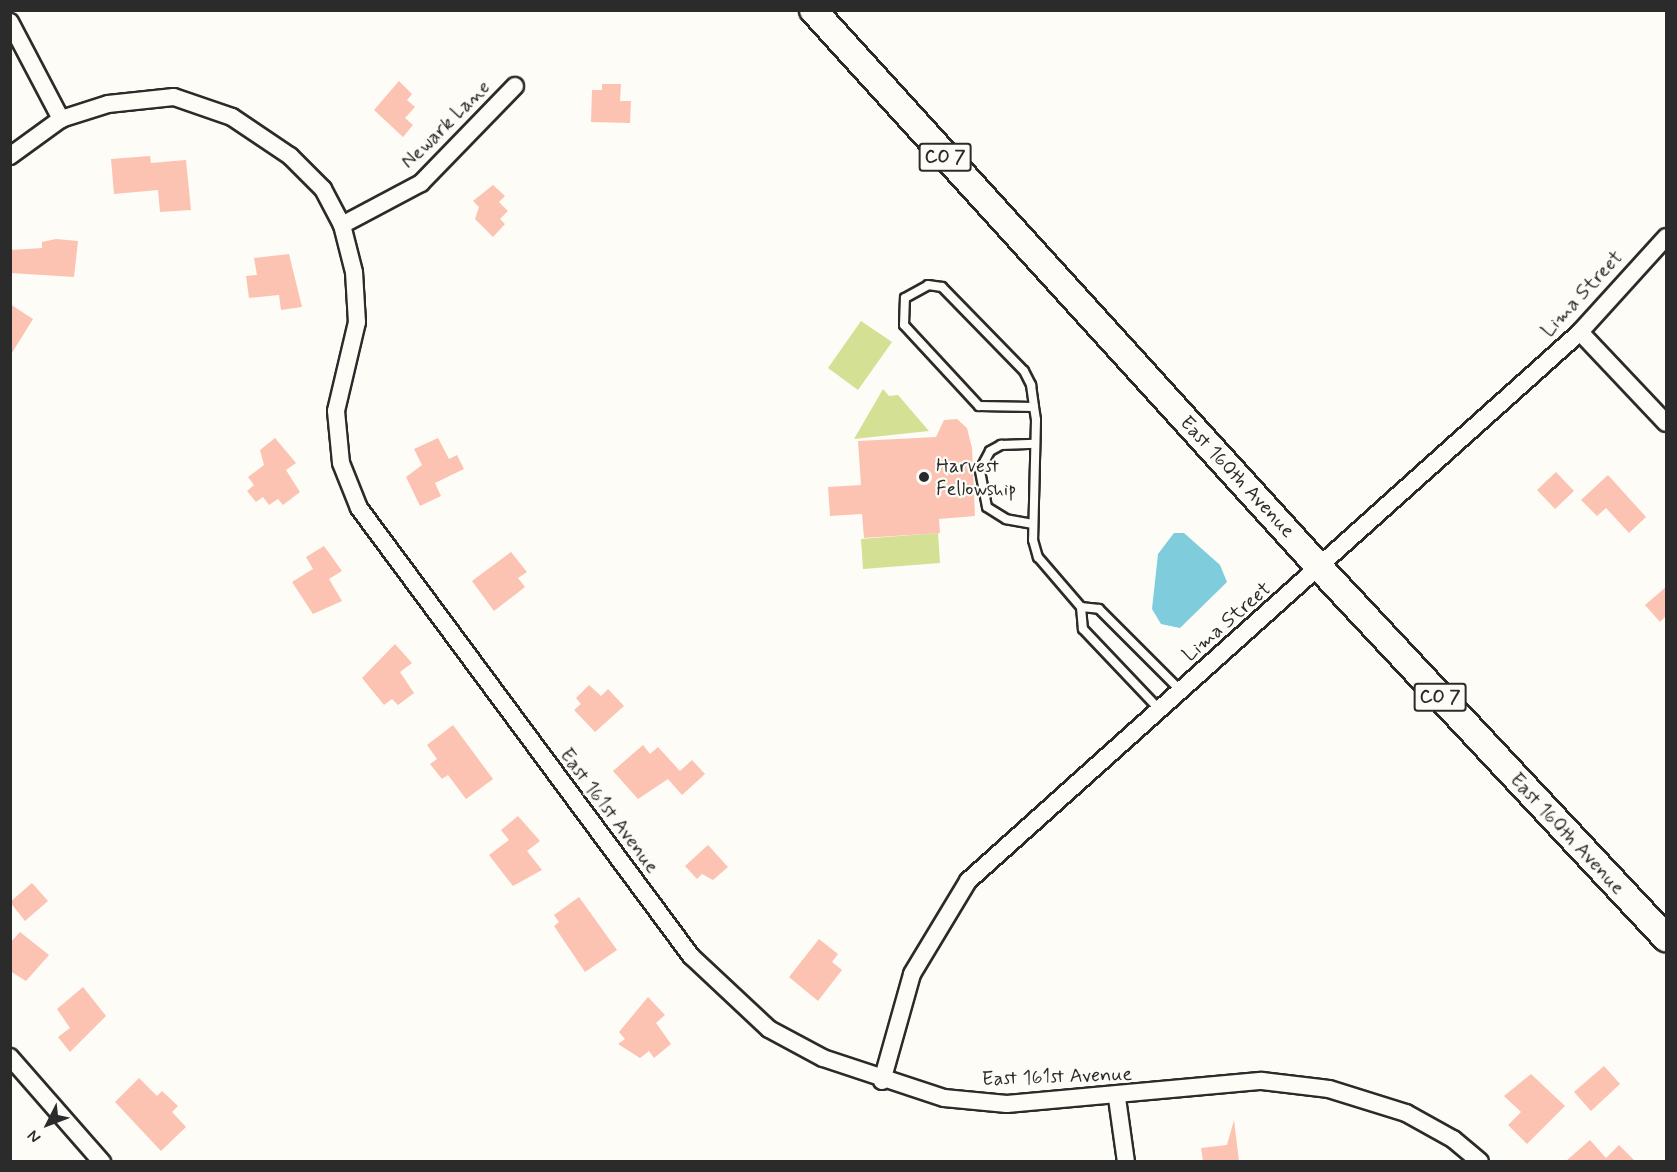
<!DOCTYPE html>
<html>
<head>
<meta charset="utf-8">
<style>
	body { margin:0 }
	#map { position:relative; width:1677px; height:1172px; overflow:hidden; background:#fdfcf7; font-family:Mynerve,sans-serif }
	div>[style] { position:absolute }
	.green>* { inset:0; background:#d4e194 }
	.water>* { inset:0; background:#7eccdc }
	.building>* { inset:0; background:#fcc3b2 }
	.roads { filter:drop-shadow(2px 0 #2b2b2b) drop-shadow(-2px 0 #2b2b2b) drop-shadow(0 2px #2b2b2b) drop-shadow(0 -2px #2b2b2b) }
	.service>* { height:8px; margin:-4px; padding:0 4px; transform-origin:4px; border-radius:4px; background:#fdfcf7 }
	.minor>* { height:16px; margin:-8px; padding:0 8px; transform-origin:8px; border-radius:8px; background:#fdfcf7 }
	.primary>* { height:26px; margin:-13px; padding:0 13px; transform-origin:13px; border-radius:13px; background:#fdfcf7 }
	.dots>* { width:16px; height:16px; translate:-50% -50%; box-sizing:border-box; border:3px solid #fdfcf7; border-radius:50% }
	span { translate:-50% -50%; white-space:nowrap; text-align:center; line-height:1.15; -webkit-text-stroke:4.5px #fdfcf7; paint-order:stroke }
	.shield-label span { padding:2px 4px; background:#fdfcf7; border:2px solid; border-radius:4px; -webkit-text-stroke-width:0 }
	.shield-label { font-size:18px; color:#2b2b2b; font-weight:700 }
	.street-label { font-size:20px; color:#2b2b2b }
	.poi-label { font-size:20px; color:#2b2b2b }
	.left { translate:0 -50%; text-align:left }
	.frame { position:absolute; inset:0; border:12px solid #2b2b2b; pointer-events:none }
	.north { position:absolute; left:18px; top:1094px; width:60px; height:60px; -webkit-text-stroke:4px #fdfcf7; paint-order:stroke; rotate:228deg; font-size:16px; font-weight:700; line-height:24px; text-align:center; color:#2b2b2b }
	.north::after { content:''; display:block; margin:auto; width:21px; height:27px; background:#2b2b2b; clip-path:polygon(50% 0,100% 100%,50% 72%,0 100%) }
</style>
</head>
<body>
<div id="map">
	<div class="green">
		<i style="clip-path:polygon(861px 321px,892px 342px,858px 390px,828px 368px)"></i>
		<i style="clip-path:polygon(883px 389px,889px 396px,898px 395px,929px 431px,854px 439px)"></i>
		<i style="clip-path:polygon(938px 533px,940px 563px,863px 569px,861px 539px)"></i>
	</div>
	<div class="water">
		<i style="clip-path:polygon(1174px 533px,1184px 533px,1220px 565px,1227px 582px,1180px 628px,1161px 624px,1152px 609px,1158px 554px)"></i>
	</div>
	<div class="building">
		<i style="clip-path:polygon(399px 81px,412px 94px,407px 100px,415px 107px,405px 118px,413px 125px,403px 137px,374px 110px)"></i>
		<i style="clip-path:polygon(602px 84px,621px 84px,620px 101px,631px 101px,630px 123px,591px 122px,592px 90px,602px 90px)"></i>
		<i style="clip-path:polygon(150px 156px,151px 163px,186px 160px,191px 210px,160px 212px,158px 190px,114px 194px,111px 159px)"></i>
		<i style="clip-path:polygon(493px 185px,505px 196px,499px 202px,508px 211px,500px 219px,505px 224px,493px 237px,475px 219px,479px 207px,473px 201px)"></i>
		<i style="clip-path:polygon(56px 239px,78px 241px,74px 277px,10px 273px,10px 250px,42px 248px,42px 242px)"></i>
		<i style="clip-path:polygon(289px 254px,302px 307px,281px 310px,279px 295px,249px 298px,246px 276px,257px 275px,254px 258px)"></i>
		<i style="clip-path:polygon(10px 304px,33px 319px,10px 356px)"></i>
		<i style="clip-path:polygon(957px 419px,967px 428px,972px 448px,975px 516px,939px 519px,940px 533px,864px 538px,862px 514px,830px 516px,828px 487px,861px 485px,858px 441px,936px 437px,944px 420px)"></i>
		<i style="clip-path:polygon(275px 438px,296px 463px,286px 470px,300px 492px,283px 505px,278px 499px,269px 505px,263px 497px,256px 502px,247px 491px,254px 485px,248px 477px,264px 465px,260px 450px)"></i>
		<i style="clip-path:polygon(438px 438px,449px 459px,457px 455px,464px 469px,435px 483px,441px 496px,420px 506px,406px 477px,422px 465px,414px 449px)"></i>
		<i style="clip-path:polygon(1556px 472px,1574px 491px,1555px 509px,1537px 490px)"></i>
		<i style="clip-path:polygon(1608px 475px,1646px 517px,1629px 533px,1606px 508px,1597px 516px,1581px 500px)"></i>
		<i style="clip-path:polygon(324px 546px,342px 571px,329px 579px,342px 601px,313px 614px,292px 582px,313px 569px,306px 557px)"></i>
		<i style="clip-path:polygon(511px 552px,527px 572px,518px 578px,525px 587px,494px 611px,472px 581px)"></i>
		<i style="clip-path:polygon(1666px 587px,1666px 616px,1660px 622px,1645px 605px)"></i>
		<i style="clip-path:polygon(395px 644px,412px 663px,400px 672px,414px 693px,398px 705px,392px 699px,384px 705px,362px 678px)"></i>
		<i style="clip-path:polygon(589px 685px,601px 696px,608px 689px,624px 706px,595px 732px,574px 710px,581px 704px,576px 698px)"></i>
		<i style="clip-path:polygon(453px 725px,493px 779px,466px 799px,448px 775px,442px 779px,430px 764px,437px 759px,427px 745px)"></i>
		<i style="clip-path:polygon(643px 745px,650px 754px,658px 747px,680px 771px,692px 760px,705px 774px,682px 795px,668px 779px,638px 799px,613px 771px)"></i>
		<i style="clip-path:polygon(518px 816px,540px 841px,527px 851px,542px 870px,513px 886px,489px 855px,509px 840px,501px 830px)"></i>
		<i style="clip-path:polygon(708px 845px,728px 867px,713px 880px,702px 874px,697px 879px,685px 866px)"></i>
		<i style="clip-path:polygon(32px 883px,48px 901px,25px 921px,10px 902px)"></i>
		<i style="clip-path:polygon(579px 897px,617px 950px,585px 972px,554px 926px,559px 922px,554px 915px)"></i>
		<i style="clip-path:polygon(20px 932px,49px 955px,26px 981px,10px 971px,10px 943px)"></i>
		<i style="clip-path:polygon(819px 939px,838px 954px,832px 962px,842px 970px,818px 1001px,789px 977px)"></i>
		<i style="clip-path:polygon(83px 987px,106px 1016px,70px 1052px,58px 1037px,70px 1028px,57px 1009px)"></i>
		<i style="clip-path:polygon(648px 997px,665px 1015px,656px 1023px,671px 1044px,654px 1058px,649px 1051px,640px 1058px,618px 1044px,625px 1039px,619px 1032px)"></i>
		<i style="clip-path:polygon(1604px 1066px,1620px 1084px,1591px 1111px,1574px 1092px)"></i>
		<i style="clip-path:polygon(1531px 1074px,1565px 1106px,1527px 1144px,1508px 1125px,1521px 1112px,1504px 1096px)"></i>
		<i style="clip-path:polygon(139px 1078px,157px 1096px,162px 1091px,178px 1106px,172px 1112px,186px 1127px,161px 1151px,115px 1102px)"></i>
		<i style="clip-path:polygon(1234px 1120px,1239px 1161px,1203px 1161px,1201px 1148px,1227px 1145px)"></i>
		<i style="clip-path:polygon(1590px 1140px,1606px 1158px,1619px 1145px,1635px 1161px,1566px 1161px)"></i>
	</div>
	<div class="roads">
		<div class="service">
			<i style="left:1034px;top:407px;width:55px;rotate:-179deg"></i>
			<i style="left:979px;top:406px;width:110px;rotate:-132.8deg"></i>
			<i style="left:904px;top:325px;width:27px;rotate:-88deg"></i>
			<i style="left:905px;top:298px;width:26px;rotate:-29deg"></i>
			<i style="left:928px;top:285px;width:14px;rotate:8deg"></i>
			<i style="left:942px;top:287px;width:117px;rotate:45.7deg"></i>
			<i style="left:1024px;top:371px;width:16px;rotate:63deg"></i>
			<i style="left:1031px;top:385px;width:22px;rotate:82deg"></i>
			<i style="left:1034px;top:407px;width:13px;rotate:81deg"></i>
			<i style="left:1036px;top:420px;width:120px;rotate:91.4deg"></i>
			<i style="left:1033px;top:540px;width:18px;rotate:74deg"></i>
			<i style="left:1038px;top:557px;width:66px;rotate:49.3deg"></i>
			<i style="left:1081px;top:607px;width:22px;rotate:85deg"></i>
			<i style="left:1083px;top:629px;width:110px;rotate:46.5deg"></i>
			<i style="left:1033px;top:524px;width:27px;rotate:-170deg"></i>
			<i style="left:1006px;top:519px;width:22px;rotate:-148deg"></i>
			<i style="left:987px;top:507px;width:38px;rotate:-101deg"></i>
			<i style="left:980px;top:470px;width:21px;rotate:-62deg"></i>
			<i style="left:990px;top:451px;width:13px;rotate:-29deg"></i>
			<i style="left:1001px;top:445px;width:34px;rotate:-2deg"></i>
			<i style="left:1081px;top:607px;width:18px;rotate:6deg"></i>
			<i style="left:1099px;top:609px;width:116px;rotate:45deg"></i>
		</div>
		<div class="minor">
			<i style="left:10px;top:22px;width:110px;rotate:62.3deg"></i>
			<i style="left:10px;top:156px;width:63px;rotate:-36deg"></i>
			<i style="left:61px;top:119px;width:49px;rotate:-17.7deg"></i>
			<i style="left:108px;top:104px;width:66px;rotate:-6.1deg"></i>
			<i style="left:174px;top:97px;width:61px;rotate:19deg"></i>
			<i style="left:232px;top:117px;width:70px;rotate:33.9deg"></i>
			<i style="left:290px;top:156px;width:47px;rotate:45deg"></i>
			<i style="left:323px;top:189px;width:41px;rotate:62.2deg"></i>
			<i style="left:342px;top:225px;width:49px;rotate:75.7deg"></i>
			<i style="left:354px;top:272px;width:50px;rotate:86.6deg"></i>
			<i style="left:357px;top:322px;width:91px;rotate:103.3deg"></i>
			<i style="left:336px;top:411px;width:52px;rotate:84.5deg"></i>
			<i style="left:341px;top:463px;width:48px;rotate:68.2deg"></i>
			<i style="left:359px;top:508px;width:558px;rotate:53.46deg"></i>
			<i style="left:691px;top:956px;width:107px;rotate:43.1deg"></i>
			<i style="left:769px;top:1029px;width:61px;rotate:28.2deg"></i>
			<i style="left:823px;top:1058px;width:127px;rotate:18.3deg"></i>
			<i style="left:944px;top:1098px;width:63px;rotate:5.4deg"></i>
			<i style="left:1007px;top:1104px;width:256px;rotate:-5.2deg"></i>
			<i style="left:1262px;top:1081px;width:67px;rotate:6.8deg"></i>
			<i style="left:1329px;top:1089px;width:81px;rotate:17.3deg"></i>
			<i style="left:1406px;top:1113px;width:54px;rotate:29deg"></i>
			<i style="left:1453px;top:1139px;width:35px;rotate:40deg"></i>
			<i style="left:342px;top:225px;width:89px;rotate:-28deg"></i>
			<i style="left:421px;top:183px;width:135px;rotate:-45.9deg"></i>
			<i style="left:1580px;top:332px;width:125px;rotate:46.6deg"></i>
			<i style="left:10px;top:1057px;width:140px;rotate:48.8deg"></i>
			<i style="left:882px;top:1081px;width:111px;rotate:-74.3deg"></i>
			<i style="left:912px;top:974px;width:109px;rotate:-58.9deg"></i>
			<i style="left:968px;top:881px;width:822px;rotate:-41.89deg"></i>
			<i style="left:1580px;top:332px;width:128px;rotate:-47.8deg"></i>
			<i style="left:1117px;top:1098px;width:65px;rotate:82deg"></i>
		</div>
		<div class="primary">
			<i style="left:813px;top:10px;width:754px;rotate:47.74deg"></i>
			<i style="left:1320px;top:568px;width:507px;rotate:46.92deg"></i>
		</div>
	</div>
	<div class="dots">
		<i style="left:924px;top:477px;background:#2b2b2b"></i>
	</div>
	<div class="shield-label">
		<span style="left:945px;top:157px">CO 7</span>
		<span style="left:1440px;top:697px">CO 7</span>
	</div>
	<div class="street-label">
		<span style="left:446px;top:125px;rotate:-45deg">Newark Lane</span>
		<span style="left:1582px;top:294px;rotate:-47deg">Lima Street</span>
		<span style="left:1237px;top:477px;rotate:47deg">East 160th Avenue</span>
		<span style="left:1227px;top:622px;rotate:-41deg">Lima Street</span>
		<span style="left:609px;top:811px;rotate:53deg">East 161st Avenue</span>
		<span style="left:1567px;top:834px;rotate:47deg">East 160th Avenue</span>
		<span style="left:1057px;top:1077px;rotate:-2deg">East 161st Avenue</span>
	</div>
	<div class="poi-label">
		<span class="left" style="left:936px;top:478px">Harvest<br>Fellowship</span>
	</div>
	<div class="frame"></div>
	<div class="north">N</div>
</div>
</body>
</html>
